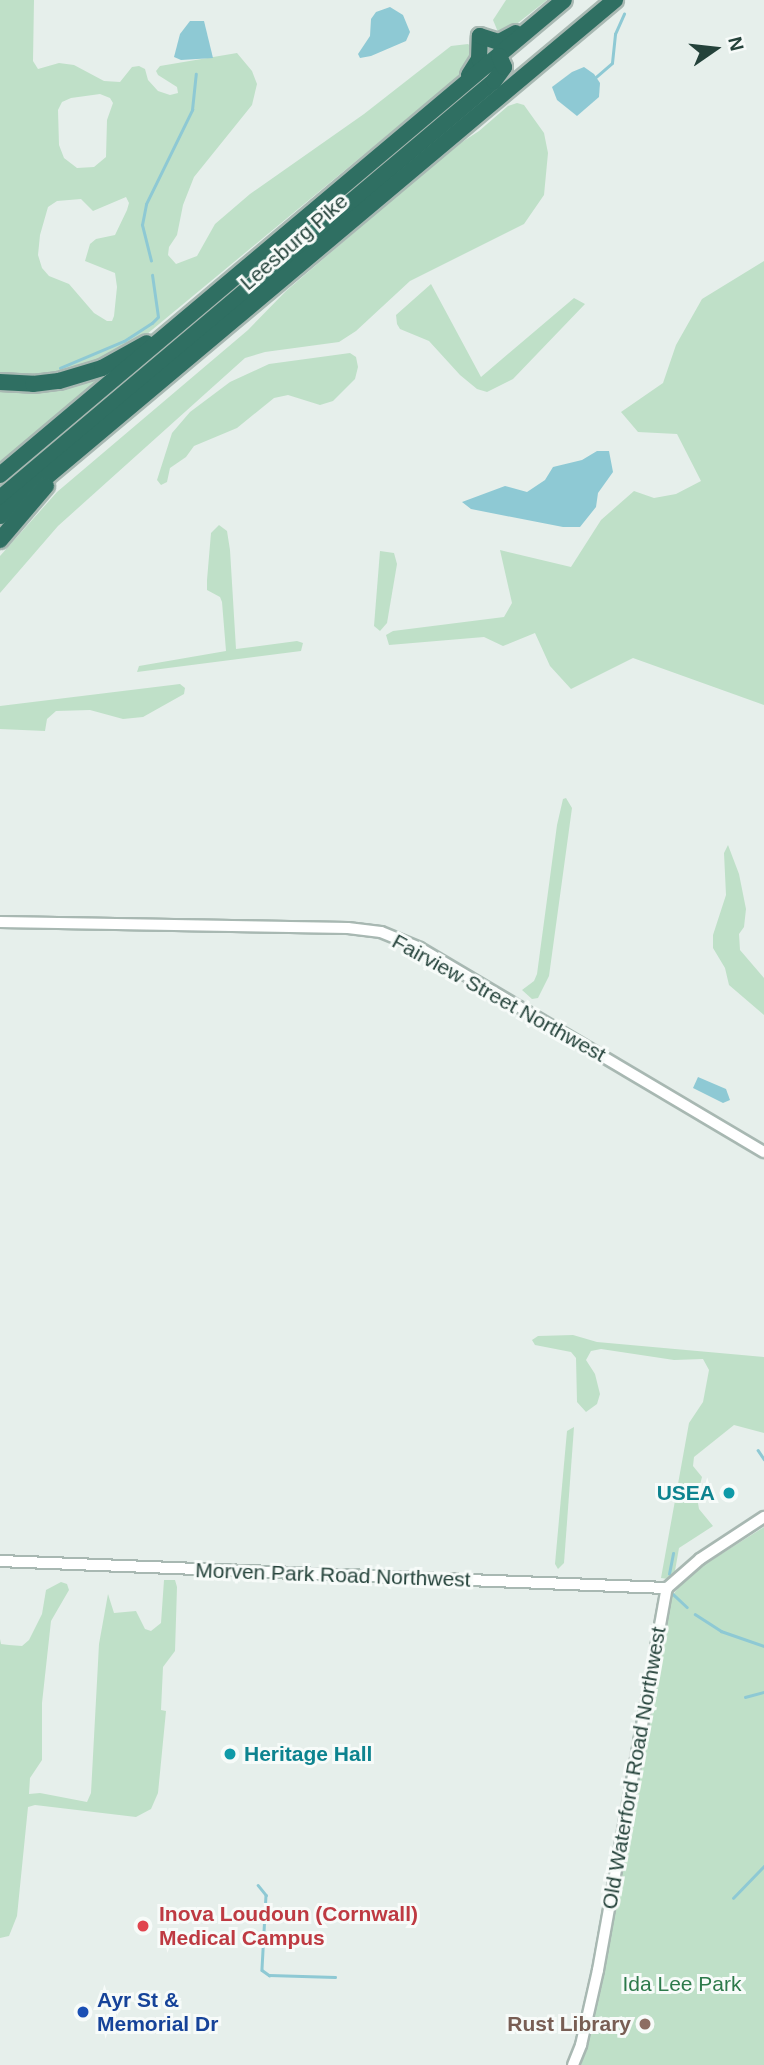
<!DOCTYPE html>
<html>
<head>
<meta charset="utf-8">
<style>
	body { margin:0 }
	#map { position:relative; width:764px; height:2065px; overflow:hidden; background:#e6efeb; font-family:Arial,sans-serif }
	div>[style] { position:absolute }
	.green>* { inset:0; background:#bfe0c8 }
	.water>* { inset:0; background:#8ec9d4 }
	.stream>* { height:2.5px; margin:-1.25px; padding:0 1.25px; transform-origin:1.25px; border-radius:1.25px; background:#8ec9d4 }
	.roads { filter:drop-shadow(2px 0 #a8b8b2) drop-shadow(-2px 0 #a8b8b2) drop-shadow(0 2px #a8b8b2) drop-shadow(0 -2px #a8b8b2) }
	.minor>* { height:10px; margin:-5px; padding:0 5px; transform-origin:5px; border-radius:5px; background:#fff }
	.highway>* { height:16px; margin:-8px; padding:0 8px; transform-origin:8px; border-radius:8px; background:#2f6f62 }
	.dots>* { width:19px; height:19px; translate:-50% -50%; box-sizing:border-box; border:4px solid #f7fbf9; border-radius:50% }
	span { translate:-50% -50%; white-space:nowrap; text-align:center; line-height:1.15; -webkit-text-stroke:6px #f7fbf9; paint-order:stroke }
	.street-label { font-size:21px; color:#24423a }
	.culture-label { font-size:21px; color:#0d838f; font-weight:700 }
	.right { translate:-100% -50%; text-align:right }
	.left { translate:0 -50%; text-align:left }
	.health-label { font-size:21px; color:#be3a42; font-weight:700 }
	.park-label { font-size:21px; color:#2d7a4b }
	.transit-label { font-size:21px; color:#164399; font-weight:700 }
	.education-label { font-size:21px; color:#785e54; font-weight:700 }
	.north { position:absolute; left:680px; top:14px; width:70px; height:70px; -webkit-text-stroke:5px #f7fbf9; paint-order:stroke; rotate:76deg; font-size:19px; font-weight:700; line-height:28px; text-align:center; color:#24423a }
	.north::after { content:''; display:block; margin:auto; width:24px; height:32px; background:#24423a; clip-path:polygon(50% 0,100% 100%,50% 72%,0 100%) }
</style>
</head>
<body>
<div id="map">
	<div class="green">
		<i style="clip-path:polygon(evenodd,0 0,34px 0,33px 61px,38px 69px,59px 63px,74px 65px,104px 81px,120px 82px,132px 67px,139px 66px,145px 69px,148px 80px,158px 91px,170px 95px,178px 93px,177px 87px,158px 75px,156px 71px,160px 66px,237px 53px,252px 71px,257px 84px,252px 105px,194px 177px,183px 205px,177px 235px,169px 247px,168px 255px,176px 264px,197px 256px,215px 224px,250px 194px,364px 114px,451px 46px,468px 44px,475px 50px,472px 65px,147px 334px,105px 358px,77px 368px,37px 378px,8px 376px,0 373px,0 0,100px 94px,110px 98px,113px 103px,107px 120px,106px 157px,94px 167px,77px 168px,64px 158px,59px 145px,58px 110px,62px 102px,71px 98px,100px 94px,0 0,126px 197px,129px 203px,127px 210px,115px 235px,96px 239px,90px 244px,85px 261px,115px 273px,117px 287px,114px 316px,112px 321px,107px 321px,94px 313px,69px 284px,49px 276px,42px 268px,38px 255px,40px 235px,48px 207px,57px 201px,81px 199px,93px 211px,126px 197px)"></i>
		<i style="clip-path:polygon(506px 0,547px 0,509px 30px,498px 32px,493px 20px)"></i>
		<i style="clip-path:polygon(517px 103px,524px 105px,544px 133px,548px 153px,544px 195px,524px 224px,410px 281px,356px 331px,339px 342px,265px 352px,245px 358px,58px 526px,0 593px,0 556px,57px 492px,248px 330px,286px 291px,450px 150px,479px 131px,508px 106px)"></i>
		<i style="clip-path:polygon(764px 261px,764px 705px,633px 658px,571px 689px,550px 666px,535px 633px,503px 646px,484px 637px,389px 645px,386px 635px,393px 631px,504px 617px,512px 603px,500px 550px,571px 567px,601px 520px,634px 491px,654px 498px,676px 494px,701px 481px,677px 434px,638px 432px,621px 412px,663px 383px,676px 345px,702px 299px)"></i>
		<i style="clip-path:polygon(431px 284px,481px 377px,574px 298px,585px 304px,513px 379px,487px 392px,477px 389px,460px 375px,429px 341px,400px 329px,397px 324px,396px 315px)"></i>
		<i style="clip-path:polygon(350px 353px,356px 357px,358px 367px,355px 379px,333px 401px,320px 405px,288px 395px,274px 398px,237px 428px,194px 446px,186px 457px,170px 468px,167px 482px,161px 485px,157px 480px,172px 433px,190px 412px,230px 382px,269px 364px)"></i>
		<i style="clip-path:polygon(112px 373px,0 466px,0 387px,58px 388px)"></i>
		<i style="clip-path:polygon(219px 525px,227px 531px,230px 550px,236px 649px,297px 641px,303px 643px,301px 651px,137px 672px,139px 666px,226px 651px,222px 602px,220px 597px,207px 590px,207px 580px,211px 533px)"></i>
		<i style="clip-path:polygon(380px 551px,394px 553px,397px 564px,387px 623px,380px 631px,374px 626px)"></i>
		<i style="clip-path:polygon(180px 684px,185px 688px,184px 694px,143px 717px,123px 719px,90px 710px,56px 711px,47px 719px,45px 731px,0 729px,0 706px)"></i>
		<i style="clip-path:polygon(566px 798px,572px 808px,549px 976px,538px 998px,532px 999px,522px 990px,534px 981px,537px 974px,557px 825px,563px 799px)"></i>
		<i style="clip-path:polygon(728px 845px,739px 874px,746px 909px,744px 927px,739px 934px,740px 950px,764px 978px,764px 1015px,729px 985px,725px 968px,713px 948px,713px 935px,726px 895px,724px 853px)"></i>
		<i style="clip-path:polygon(573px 1335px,597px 1342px,764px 1357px,764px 1433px,734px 1425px,694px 1457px,693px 1466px,702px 1477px,697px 1497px,699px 1509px,713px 1526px,679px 1548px,675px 1571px,668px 1579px,661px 1578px,689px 1423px,703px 1402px,709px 1370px,703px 1359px,674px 1360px,601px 1349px,591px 1351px,586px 1360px,595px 1374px,600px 1394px,597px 1404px,586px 1412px,577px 1402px,576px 1358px,571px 1352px,535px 1345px,532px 1340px,538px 1336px)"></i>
		<i style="clip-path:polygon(574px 1427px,564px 1563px,558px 1569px,555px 1564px,567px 1431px)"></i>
		<i style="clip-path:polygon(764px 1527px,764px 2065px,581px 2065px,590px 2036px,669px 1600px,688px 1575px)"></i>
		<i style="clip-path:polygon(164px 1580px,175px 1580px,177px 1587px,175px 1651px,163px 1667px,161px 1710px,166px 1711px,158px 1793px,151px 1809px,136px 1817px,35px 1805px,28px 1807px,17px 1916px,9px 1936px,0 1938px,0 1639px,1px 1644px,9px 1645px,22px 1646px,29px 1640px,42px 1614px,46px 1590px,61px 1582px,67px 1584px,69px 1590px,51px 1621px,42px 1703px,42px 1760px,30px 1778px,29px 1794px,40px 1793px,87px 1802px,91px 1793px,99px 1644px,108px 1594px,114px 1613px,136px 1611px,145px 1629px,151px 1631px,161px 1623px)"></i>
	</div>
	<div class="water">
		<i style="clip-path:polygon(390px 7px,403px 15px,410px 32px,406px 41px,371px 56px,360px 58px,358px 54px,370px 36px,371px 19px,376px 12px)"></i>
		<i style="clip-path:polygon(190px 21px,204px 21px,213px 58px,181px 60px,174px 57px,180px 34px)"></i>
		<i style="clip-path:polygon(584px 67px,594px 74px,600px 83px,599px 97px,577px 116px,557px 100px,552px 87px,572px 72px)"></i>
		<i style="clip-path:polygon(597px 451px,609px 451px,613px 472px,598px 493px,596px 507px,580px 527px,563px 527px,471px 509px,462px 502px,505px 486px,527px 492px,545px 480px,553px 467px,582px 460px)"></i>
		<i style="clip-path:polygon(698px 1077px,726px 1089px,730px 1100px,723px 1103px,693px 1088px)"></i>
	</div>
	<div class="stream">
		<i style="left:596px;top:77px;width:21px;rotate:-41deg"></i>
		<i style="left:612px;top:63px;width:29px;rotate:-84deg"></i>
		<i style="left:615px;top:34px;width:22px;rotate:-66deg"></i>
		<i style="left:151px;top:261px;width:37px;rotate:-104deg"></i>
		<i style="left:142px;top:225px;width:21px;rotate:-79deg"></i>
		<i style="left:146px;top:204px;width:105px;rotate:-63.9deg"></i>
		<i style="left:192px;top:110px;width:36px;rotate:-84deg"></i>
		<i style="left:60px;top:368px;width:69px;rotate:-22.9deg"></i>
		<i style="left:124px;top:341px;width:33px;rotate:-33deg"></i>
		<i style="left:152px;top:323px;width:8px;rotate:-45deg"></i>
		<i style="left:158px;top:317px;width:42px;rotate:-98.1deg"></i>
		<i style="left:758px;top:1450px;width:11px;rotate:56deg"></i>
		<i style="left:669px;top:1574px;width:21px;rotate:-79deg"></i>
		<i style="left:673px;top:1594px;width:19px;rotate:43deg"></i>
		<i style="left:695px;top:1614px;width:31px;rotate:33deg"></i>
		<i style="left:721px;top:1631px;width:46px;rotate:19.2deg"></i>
		<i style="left:745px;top:1697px;width:20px;rotate:-15deg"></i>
		<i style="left:258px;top:1885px;width:13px;rotate:51deg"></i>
		<i style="left:266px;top:1895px;width:75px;rotate:93.1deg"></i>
		<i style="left:262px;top:1970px;width:9px;rotate:36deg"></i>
		<i style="left:269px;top:1975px;width:66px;rotate:1.7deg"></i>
		<i style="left:733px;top:1898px;width:45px;rotate:-45.9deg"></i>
	</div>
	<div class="roads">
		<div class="minor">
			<i style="left:0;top:922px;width:348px;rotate:1deg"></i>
			<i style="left:348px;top:928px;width:33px;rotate:7deg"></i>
			<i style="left:381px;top:932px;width:42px;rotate:22.3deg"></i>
			<i style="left:420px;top:948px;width:400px;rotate:30.7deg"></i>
			<i style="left:0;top:1561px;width:668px;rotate:2.32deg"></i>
			<i style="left:573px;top:2065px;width:22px;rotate:-68deg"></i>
			<i style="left:581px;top:2045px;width:77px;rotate:-77.2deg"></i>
			<i style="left:598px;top:1970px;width:388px;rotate:-79.8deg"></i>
			<i style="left:667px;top:1588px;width:44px;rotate:-41.3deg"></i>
			<i style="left:700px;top:1559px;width:77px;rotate:-33.3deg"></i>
		</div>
		<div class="highway">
			<i style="left:469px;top:75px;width:19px;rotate:-58deg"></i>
			<i style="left:479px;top:59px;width:23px;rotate:-88deg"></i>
			<i style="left:480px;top:36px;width:20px;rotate:18deg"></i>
			<i style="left:499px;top:42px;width:19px;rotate:-28deg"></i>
			<i style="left:0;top:382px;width:33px;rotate:3deg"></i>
			<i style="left:33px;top:384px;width:26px;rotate:-7deg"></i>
			<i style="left:59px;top:381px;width:45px;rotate:-16.8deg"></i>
			<i style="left:102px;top:368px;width:51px;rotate:-29.1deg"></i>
			<i style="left:0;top:475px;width:737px;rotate:-40.1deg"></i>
			<i style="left:0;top:498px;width:646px;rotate:-40.17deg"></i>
			<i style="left:494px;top:81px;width:17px;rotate:-54deg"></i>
			<i style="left:504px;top:67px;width:12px;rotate:-114deg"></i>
			<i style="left:0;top:516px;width:803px;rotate:-40deg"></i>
			<i style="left:0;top:540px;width:71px;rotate:-49.6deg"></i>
		</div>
	</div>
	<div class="dots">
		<i style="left:729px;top:1493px;background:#0f9aa8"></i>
		<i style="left:230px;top:1754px;background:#0f9aa8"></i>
		<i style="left:143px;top:1926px;background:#e0444e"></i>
		<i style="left:83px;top:2012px;background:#1a4fb4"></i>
		<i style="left:645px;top:2024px;background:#8d6e63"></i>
	</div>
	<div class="street-label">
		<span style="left:294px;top:242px;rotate:-41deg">Leesburg Pike</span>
		<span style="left:499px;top:998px;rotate:29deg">Fairview Street Northwest</span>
		<span style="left:333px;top:1575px;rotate:2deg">Morven Park Road Northwest</span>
		<span style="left:634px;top:1768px;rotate:-80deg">Old Waterford Road Northwest</span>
	</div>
	<div class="culture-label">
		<span class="right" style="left:715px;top:1493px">USEA</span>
		<span class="left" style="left:244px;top:1754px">Heritage Hall</span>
	</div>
	<div class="health-label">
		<span class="left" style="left:159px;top:1926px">Inova Loudoun (Cornwall)<br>Medical Campus</span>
	</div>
	<div class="park-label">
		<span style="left:682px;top:1984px">Ida Lee Park</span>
	</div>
	<div class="transit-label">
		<span class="left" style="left:97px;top:2012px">Ayr St &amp;<br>Memorial Dr</span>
	</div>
	<div class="education-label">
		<span class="right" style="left:631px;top:2024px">Rust Library</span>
	</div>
	<div class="north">N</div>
</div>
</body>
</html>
